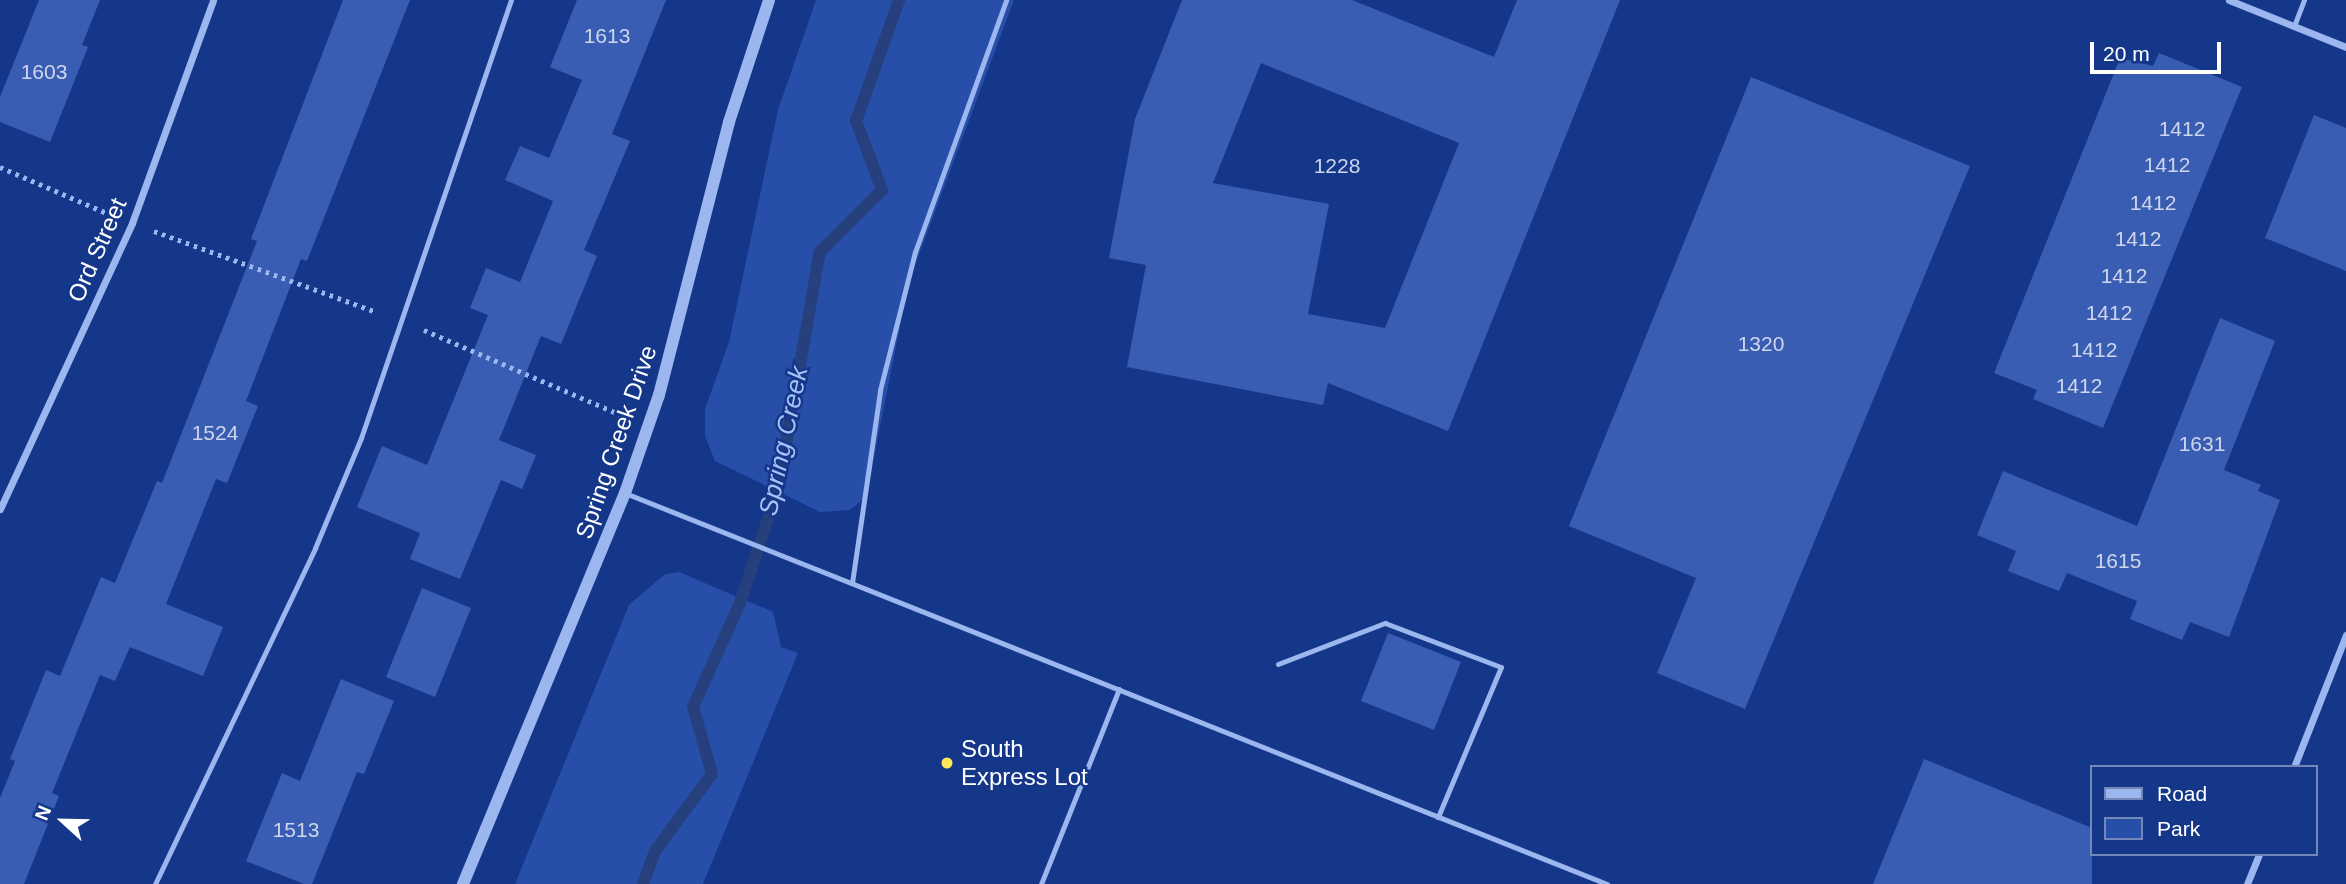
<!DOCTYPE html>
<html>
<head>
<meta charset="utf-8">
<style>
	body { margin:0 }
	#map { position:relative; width:2346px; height:884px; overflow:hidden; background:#15378a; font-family:Arial,sans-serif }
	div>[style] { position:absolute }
	.green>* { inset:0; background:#274fa9 }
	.stream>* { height:12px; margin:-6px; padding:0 6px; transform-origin:6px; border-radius:6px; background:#263f7d }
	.building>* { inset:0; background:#395db2 }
	.path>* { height:4.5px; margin-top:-2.25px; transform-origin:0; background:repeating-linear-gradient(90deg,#9cb6ef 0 3.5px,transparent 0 8.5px) }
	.service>* { height:5px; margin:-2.5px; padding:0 2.5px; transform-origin:2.5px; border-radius:2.5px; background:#9cb6ef }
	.minor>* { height:7px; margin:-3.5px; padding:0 3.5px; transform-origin:3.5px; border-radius:3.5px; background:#9cb6ef }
	.tertiary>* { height:12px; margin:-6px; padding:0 6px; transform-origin:6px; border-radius:6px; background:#9cb6ef }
	.dots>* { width:19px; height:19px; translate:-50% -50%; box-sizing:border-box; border:4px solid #15378a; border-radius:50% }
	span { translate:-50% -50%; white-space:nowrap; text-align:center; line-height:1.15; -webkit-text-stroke:5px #15378a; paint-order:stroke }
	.number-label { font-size:21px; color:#ced6ec }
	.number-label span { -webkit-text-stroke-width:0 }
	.street-label { font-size:24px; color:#fff }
	.poi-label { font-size:24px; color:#fff }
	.left { translate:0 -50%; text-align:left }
	.water-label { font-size:26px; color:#a8c1f7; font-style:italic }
	.legend { position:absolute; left:2090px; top:765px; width:228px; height:91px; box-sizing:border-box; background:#15378a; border:2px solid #7387b9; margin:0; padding:9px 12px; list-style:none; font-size:21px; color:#fff }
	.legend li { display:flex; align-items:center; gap:14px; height:35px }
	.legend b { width:35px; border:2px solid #7387b9 }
	.north { position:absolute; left:28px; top:786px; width:70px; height:70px; -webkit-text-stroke:5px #15378a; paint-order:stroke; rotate:292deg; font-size:19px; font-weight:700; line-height:28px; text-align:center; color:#fff }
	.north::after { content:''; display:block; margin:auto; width:24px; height:32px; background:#fff; clip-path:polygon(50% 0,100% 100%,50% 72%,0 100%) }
	.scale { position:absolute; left:2090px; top:42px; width:131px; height:32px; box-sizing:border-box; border:4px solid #fff; border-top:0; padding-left:9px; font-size:21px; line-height:24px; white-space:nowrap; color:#fff; -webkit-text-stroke:5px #15378a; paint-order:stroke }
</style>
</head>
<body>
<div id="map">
	<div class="green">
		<i style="clip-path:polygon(816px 0,1014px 0,909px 281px,866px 497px,850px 510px,820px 512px,715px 461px,705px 436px,705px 409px,729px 342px,778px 110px)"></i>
		<i style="clip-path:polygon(679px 572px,773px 612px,781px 647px,798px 653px,703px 884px,515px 884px,629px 605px,665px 574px)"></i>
	</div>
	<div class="stream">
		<i style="left:643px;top:884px;width:35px;rotate:-70deg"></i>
		<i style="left:655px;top:851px;width:96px;rotate:-53.5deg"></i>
		<i style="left:712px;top:774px;width:70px;rotate:-105.8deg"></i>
		<i style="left:693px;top:707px;width:114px;rotate:-65.7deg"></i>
		<i style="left:740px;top:603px;width:120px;rotate:-71.6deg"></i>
		<i style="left:778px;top:489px;width:241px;rotate:-80deg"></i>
		<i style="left:820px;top:252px;width:88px;rotate:-45deg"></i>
		<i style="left:882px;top:190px;width:74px;rotate:-110.6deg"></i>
		<i style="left:856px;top:121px;width:128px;rotate:-70.4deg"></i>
	</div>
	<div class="building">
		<i style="clip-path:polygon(39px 0,100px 0,82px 45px,88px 47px,50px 142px,0 122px,0 97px)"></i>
		<i style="clip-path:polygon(343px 0,410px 0,307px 261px,301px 259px,246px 401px,258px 406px,227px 483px,216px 479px,166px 604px,223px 627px,203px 676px,130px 647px,115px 681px,100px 675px,52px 793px,59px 796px,24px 884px,0 884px,0 798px,15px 761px,10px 759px,46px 670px,60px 676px,101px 577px,115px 583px,157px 481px,162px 483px,257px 241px,251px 239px)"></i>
		<i style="clip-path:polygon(577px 0,666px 0,612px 134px,630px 141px,584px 250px,597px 256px,561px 344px,541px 336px,499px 440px,536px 455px,522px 489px,501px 480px,460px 579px,410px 559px,420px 533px,357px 507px,382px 446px,427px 465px,488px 315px,470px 308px,486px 268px,520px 282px,553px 201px,505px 180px,520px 146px,549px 158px,582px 80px,550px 67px)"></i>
		<i style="clip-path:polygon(evenodd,1182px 0,1352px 0,1494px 57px,1517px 0,1620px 0,1448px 431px,1328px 383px,1323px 405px,1127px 367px,1146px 265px,1109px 258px,1135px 119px,1182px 0,1261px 63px,1459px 143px,1385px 328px,1308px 314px,1329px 204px,1213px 183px,1261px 63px)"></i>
		<i style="clip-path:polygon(2159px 53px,2242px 87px,2103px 428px,2033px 399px,2037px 390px,1994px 373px,2120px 58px,2153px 66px)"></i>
		<i style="clip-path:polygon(1751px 77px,1970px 166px,1745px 709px,1657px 673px,1696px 578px,1569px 526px)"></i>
		<i style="clip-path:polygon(2314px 115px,2346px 128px,2346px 271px,2265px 238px)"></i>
		<i style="clip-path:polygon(2220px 318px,2275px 341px,2224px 470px,2261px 485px,2258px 491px,2280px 500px,2229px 637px,2190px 622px,2182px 640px,2130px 619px,2137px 601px,2067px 573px,2059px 591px,2008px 571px,2016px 551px,1977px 535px,2003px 471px,2137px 526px)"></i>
		<i style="clip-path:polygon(422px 588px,471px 608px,435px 697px,386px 677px)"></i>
		<i style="clip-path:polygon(1388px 633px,1461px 662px,1434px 730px,1361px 701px)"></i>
		<i style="clip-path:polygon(341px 679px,394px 701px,364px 774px,357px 772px,312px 884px,304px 884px,246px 861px,282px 773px,300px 781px)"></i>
		<i style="clip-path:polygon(1924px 759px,2092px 828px,2092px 884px,1873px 884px)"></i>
	</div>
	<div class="path">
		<i style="left:0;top:167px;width:116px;rotate:23.3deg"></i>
		<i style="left:154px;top:231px;width:237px;rotate:20deg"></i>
		<i style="left:424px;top:330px;width:215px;rotate:23.3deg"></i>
	</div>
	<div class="service">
		<i style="left:2294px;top:26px;width:28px;rotate:-69deg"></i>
		<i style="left:625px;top:493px;width:1057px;rotate:21.71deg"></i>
		<i style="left:852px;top:583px;width:195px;rotate:-81.7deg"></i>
		<i style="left:880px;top:390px;width:142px;rotate:-75.8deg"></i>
		<i style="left:915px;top:252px;width:268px;rotate:-70.1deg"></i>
		<i style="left:1278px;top:664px;width:115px;rotate:-21deg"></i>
		<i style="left:1385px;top:623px;width:124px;rotate:20.8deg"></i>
		<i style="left:1501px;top:667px;width:163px;rotate:112.8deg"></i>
		<i style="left:155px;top:884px;width:372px;rotate:-64.5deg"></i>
		<i style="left:315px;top:548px;width:119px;rotate:-67.3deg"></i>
		<i style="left:361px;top:438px;width:463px;rotate:-71.1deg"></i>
		<i style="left:1041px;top:884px;width:210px;rotate:-68.2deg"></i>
	</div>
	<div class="minor">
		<i style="left:2229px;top:0;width:126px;rotate:21.9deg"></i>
		<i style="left:0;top:509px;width:315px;rotate:-65.2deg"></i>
		<i style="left:132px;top:223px;width:237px;rotate:-70deg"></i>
		<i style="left:2294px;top:767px;width:142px;rotate:-68.5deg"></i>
		<i style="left:2247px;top:884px;width:32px;rotate:-68deg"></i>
	</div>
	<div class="tertiary">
		<i style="left:463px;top:884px;width:423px;rotate:-67.5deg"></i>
		<i style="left:625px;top:493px;width:104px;rotate:-70.9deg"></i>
		<i style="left:659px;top:395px;width:282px;rotate:-75.6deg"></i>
		<i style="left:729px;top:122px;width:128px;rotate:-71.8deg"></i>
	</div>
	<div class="dots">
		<i style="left:947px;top:763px;background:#ffe75a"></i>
	</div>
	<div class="number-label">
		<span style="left:607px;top:36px">1613</span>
		<span style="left:44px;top:72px">1603</span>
		<span style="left:2182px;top:129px">1412</span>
		<span style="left:2167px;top:165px">1412</span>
		<span style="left:1337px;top:166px">1228</span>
		<span style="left:2153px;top:203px">1412</span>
		<span style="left:2138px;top:239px">1412</span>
		<span style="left:2124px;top:276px">1412</span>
		<span style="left:2109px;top:313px">1412</span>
		<span style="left:1761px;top:344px">1320</span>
		<span style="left:2094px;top:350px">1412</span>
		<span style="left:2079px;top:386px">1412</span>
		<span style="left:215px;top:433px">1524</span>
		<span style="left:2202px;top:444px">1631</span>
		<span style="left:2118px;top:561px">1615</span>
		<span style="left:296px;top:830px">1513</span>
	</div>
	<div class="street-label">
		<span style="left:97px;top:250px;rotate:-66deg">Ord Street</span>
		<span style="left:616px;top:442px;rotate:-71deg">Spring Creek Drive</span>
	</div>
	<div class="poi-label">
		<span class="left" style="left:961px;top:763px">South<br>Express Lot</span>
	</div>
	<div class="water-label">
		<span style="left:784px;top:441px;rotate:-78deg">Spring Creek</span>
	</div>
	<ul class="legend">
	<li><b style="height:9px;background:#9cb6ef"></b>Road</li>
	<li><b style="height:19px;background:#274fa9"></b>Park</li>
	</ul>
	<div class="north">N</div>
	<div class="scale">20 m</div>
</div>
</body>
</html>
